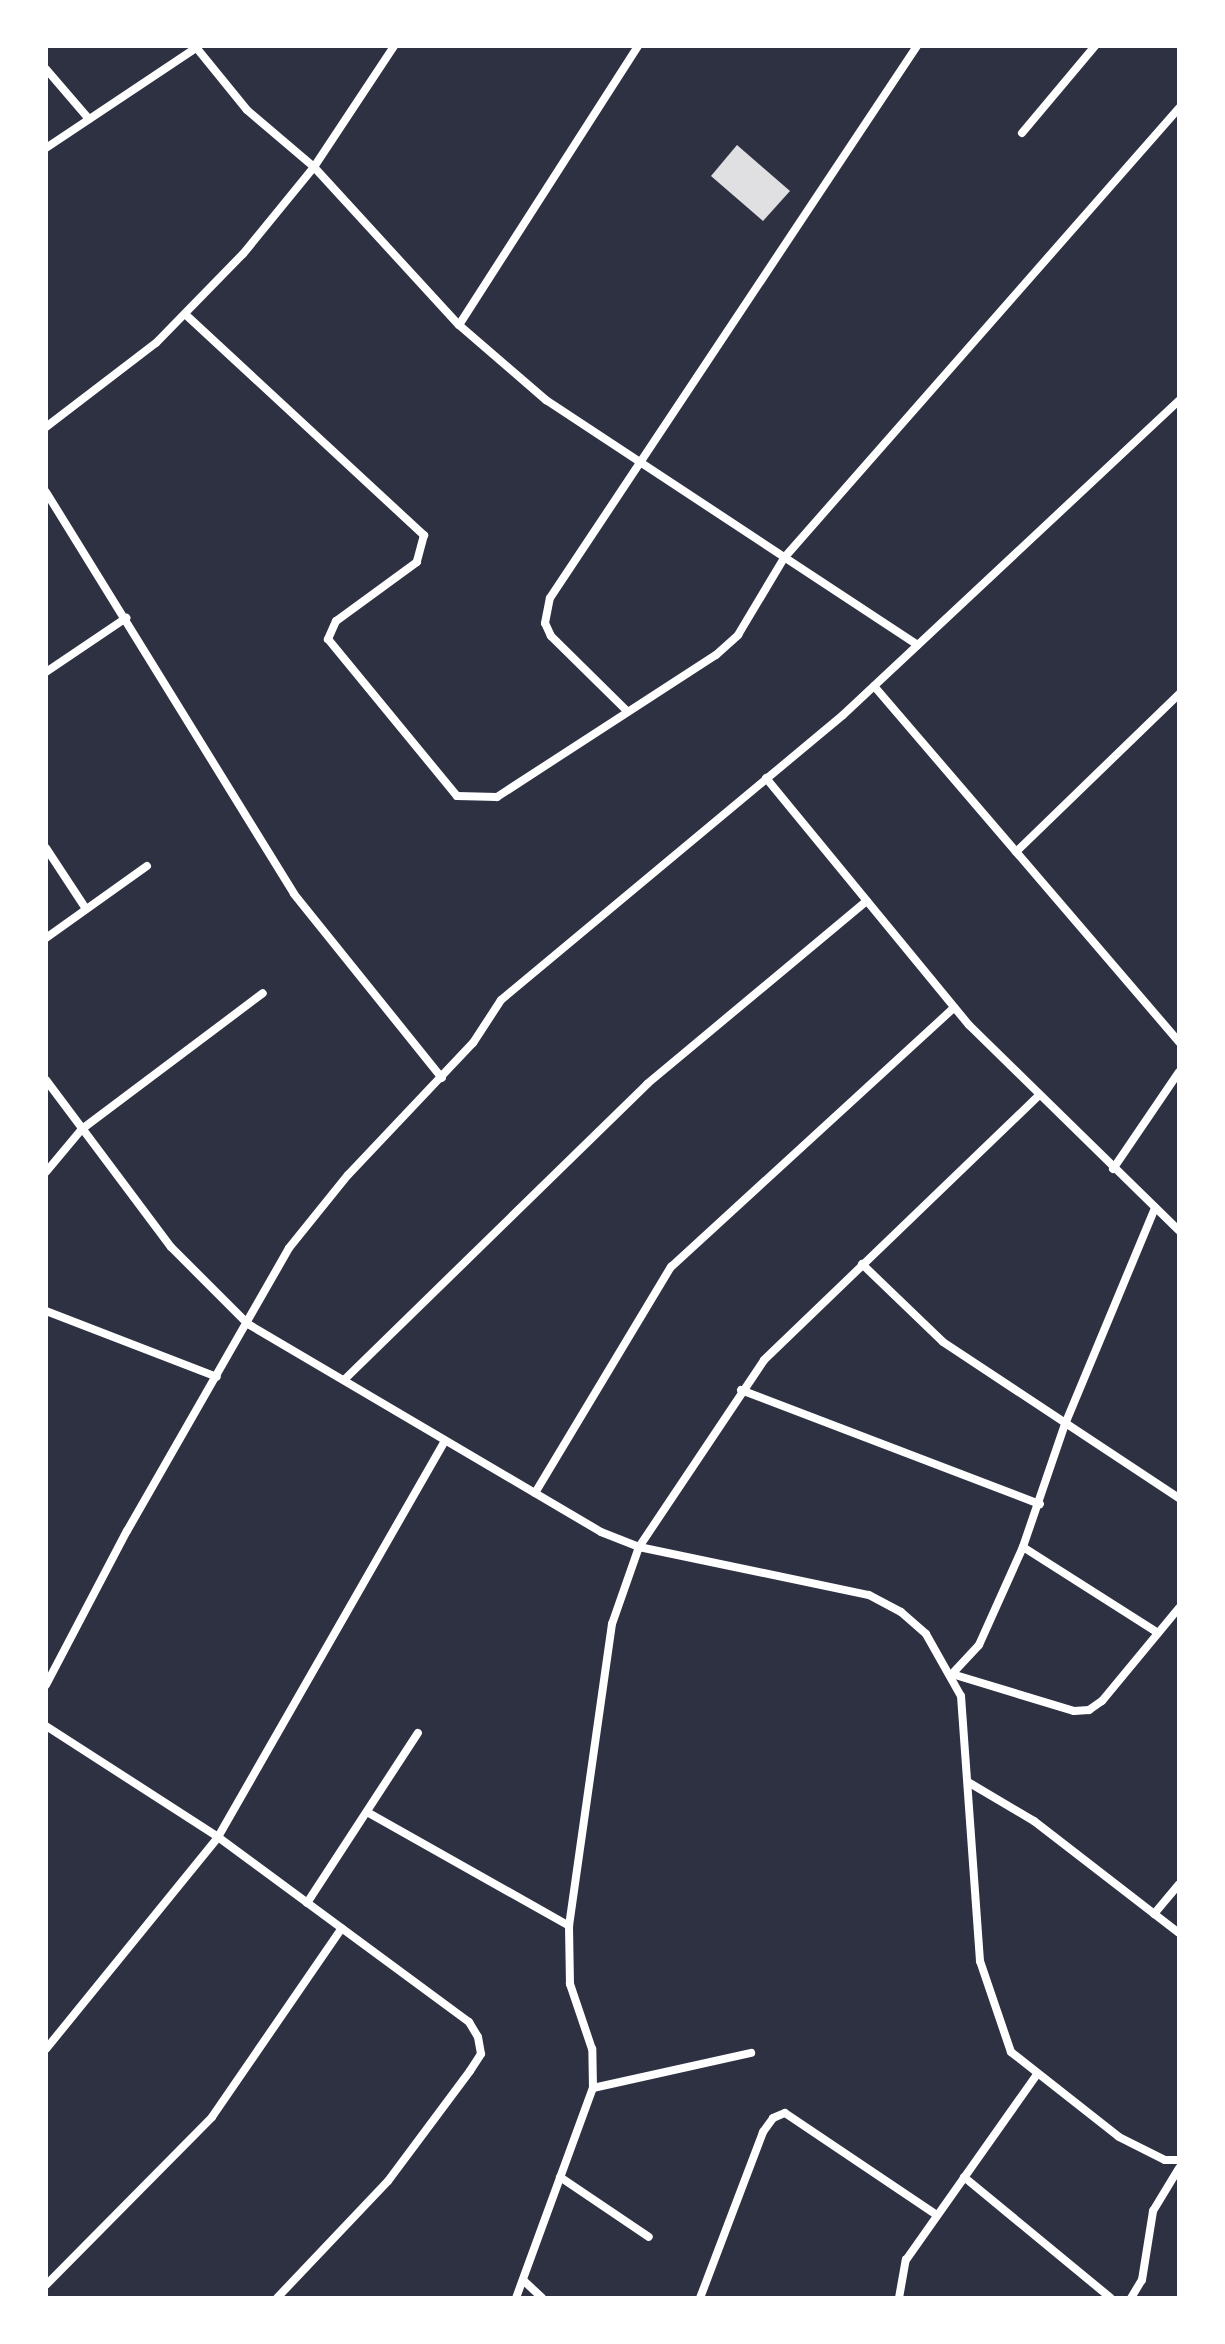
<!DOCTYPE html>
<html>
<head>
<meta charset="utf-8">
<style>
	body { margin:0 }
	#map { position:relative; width:1225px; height:2344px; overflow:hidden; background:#2d3142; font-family:"Playfair Display",serif }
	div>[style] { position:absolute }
	.building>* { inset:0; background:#e0e0e3 }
	.minor>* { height:8px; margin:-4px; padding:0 4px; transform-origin:4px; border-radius:4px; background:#fff }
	span { translate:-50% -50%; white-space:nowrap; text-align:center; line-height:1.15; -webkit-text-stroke:8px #fff; paint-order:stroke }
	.frame { position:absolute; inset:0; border:48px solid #fff; pointer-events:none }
</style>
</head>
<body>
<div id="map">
	<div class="building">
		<i style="clip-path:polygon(737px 145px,790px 191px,763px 221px,711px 176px)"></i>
	</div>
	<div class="minor">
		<i style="left:195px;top:46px;width:82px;rotate:50.9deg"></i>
		<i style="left:247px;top:110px;width:88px;rotate:40.4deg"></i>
		<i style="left:314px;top:167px;width:214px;rotate:47.5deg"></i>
		<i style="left:459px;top:325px;width:115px;rotate:40.8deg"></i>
		<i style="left:546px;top:400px;width:445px;rotate:33.4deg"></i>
		<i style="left:46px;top:69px;width:66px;rotate:49.3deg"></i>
		<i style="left:1022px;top:133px;width:114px;rotate:-50deg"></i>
		<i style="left:46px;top:148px;width:180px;rotate:-33.7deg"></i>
		<i style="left:185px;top:314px;width:326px;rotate:42.8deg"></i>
		<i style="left:424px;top:535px;width:28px;rotate:105deg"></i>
		<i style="left:417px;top:562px;width:100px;rotate:143.9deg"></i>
		<i style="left:336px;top:621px;width:20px;rotate:114deg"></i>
		<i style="left:328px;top:639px;width:203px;rotate:50.6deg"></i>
		<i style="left:457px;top:796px;width:40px;rotate:1.4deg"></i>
		<i style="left:497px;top:797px;width:261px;rotate:-33deg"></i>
		<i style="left:716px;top:655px;width:30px;rotate:-42deg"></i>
		<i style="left:738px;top:635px;width:90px;rotate:-59.1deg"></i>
		<i style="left:784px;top:558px;width:599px;rotate:-48.72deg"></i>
		<i style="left:459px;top:325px;width:331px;rotate:-57.3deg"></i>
		<i style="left:46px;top:427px;width:138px;rotate:-37.4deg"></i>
		<i style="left:156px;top:343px;width:124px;rotate:-45.7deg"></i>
		<i style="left:243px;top:254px;width:112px;rotate:-50.8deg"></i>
		<i style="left:314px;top:167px;width:145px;rotate:-56.5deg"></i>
		<i style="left:46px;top:492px;width:472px;rotate:58.3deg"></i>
		<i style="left:294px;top:894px;width:236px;rotate:51.2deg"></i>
		<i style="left:46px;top:672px;width:97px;rotate:-34deg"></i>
		<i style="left:874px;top:686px;width:469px;rotate:49.4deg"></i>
		<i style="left:627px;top:711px;width:107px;rotate:-135.4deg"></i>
		<i style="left:551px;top:636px;width:14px;rotate:-115deg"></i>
		<i style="left:545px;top:623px;width:25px;rotate:-79deg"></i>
		<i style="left:550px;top:598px;width:663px;rotate:-56.38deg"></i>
		<i style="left:766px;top:778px;width:320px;rotate:50.6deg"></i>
		<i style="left:969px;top:1025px;width:294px;rotate:44.4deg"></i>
		<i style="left:46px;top:848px;width:73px;rotate:56.7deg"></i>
		<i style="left:1016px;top:852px;width:227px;rotate:-44.1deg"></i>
		<i style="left:46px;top:938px;width:124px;rotate:-35.5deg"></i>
		<i style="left:46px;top:1080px;width:209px;rotate:53.2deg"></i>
		<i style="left:171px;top:1247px;width:109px;rotate:45deg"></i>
		<i style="left:248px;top:1324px;width:410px;rotate:30.5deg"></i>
		<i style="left:601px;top:1532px;width:41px;rotate:21.5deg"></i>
		<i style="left:639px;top:1547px;width:235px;rotate:11.8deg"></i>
		<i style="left:869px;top:1595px;width:36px;rotate:28deg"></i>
		<i style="left:901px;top:1612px;width:33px;rotate:41deg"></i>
		<i style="left:926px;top:1634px;width:71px;rotate:60.6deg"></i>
		<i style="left:961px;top:1696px;width:266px;rotate:85.9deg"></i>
		<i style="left:980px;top:1961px;width:96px;rotate:71.2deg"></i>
		<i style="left:1011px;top:2052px;width:137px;rotate:38.2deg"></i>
		<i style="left:1119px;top:2137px;width:51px;rotate:26.6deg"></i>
		<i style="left:1165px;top:2160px;width:14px"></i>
		<i style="left:1113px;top:1169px;width:117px;rotate:-55.8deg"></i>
		<i style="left:46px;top:1172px;width:56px;rotate:-50.1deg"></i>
		<i style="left:82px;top:1129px;width:226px;rotate:-36.9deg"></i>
		<i style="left:1155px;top:1208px;width:234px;rotate:112.6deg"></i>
		<i style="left:1065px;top:1424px;width:130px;rotate:108.9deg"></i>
		<i style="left:1023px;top:1547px;width:160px;rotate:32.5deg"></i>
		<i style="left:862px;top:1264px;width:112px;rotate:43.9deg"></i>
		<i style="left:943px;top:1342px;width:283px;rotate:33.5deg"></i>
		<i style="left:46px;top:1311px;width:183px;rotate:21.1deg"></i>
		<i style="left:344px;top:1380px;width:424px;rotate:-44.3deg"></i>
		<i style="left:647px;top:1084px;width:286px;rotate:-39.8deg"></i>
		<i style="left:741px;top:1390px;width:320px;rotate:20.9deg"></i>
		<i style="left:535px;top:1493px;width:264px;rotate:-59deg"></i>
		<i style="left:671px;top:1267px;width:384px;rotate:-42.5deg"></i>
		<i style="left:1023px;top:1547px;width:107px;rotate:114.2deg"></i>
		<i style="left:979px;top:1645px;width:40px;rotate:133deg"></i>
		<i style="left:952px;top:1674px;width:127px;rotate:16.9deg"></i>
		<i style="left:1074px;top:1711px;width:15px;rotate:-4deg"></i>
		<i style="left:1089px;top:1710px;width:16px;rotate:-35deg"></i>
		<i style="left:1102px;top:1701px;width:121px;rotate:-50.4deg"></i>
		<i style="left:46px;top:1685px;width:174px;rotate:-62.3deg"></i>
		<i style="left:127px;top:1531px;width:326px;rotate:-60.2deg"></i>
		<i style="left:289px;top:1248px;width:94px;rotate:-51.1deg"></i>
		<i style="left:348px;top:1175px;width:182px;rotate:-46.6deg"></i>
		<i style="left:473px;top:1043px;width:51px;rotate:-56.9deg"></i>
		<i style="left:501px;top:1000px;width:445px;rotate:-39.8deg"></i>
		<i style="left:843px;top:715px;width:460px;rotate:-43.1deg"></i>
		<i style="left:46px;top:1726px;width:205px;rotate:32.8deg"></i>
		<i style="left:218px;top:1837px;width:312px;rotate:36.4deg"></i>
		<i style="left:469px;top:2022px;width:17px;rotate:59deg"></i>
		<i style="left:478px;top:2037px;width:17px;rotate:80deg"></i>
		<i style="left:481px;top:2054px;width:20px;rotate:123deg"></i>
		<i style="left:470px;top:2071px;width:137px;rotate:126.7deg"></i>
		<i style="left:388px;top:2181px;width:161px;rotate:133.5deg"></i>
		<i style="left:968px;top:1782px;width:77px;rotate:30.6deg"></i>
		<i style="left:1034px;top:1821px;width:183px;rotate:37.7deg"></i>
		<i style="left:367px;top:1812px;width:232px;rotate:29.4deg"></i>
		<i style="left:307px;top:1903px;width:203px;rotate:-56.9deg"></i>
		<i style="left:1154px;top:1914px;width:39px;rotate:-50deg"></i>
		<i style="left:46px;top:2049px;width:273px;rotate:-50.9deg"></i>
		<i style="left:218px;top:1837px;width:457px;rotate:-60.2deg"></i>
		<i style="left:593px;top:2088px;width:162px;rotate:-12.5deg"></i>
		<i style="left:560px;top:2177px;width:107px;rotate:34deg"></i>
		<i style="left:964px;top:2177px;width:190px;rotate:39.5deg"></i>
		<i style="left:523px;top:2280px;width:26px;rotate:43deg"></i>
		<i style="left:46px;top:2285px;width:236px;rotate:-45.3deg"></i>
		<i style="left:212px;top:2117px;width:229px;rotate:-55.5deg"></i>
		<i style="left:516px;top:2298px;width:224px;rotate:-69.9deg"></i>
		<i style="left:593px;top:2088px;width:39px;rotate:-91deg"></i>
		<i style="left:592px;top:2049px;width:69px;rotate:-108.7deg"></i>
		<i style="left:570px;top:1984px;width:58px;rotate:-91deg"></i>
		<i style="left:569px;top:1926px;width:305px;rotate:-81.9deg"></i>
		<i style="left:612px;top:1624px;width:82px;rotate:-70.7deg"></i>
		<i style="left:639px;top:1547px;width:225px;rotate:-56.2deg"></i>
		<i style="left:764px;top:1360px;width:379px;rotate:-43.9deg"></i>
		<i style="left:700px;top:2298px;width:178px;rotate:-69.2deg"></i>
		<i style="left:763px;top:2132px;width:17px;rotate:-54deg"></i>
		<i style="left:773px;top:2118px;width:13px;rotate:-23deg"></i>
		<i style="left:785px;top:2113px;width:183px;rotate:33.9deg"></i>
		<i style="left:899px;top:2298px;width:39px;rotate:-80deg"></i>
		<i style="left:906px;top:2260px;width:228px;rotate:-54.8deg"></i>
		<i style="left:1131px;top:2298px;width:21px;rotate:-59deg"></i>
		<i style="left:1142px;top:2280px;width:70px;rotate:-80.9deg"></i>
		<i style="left:1153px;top:2211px;width:50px;rotate:-58.8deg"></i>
	</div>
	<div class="frame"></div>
</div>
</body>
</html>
